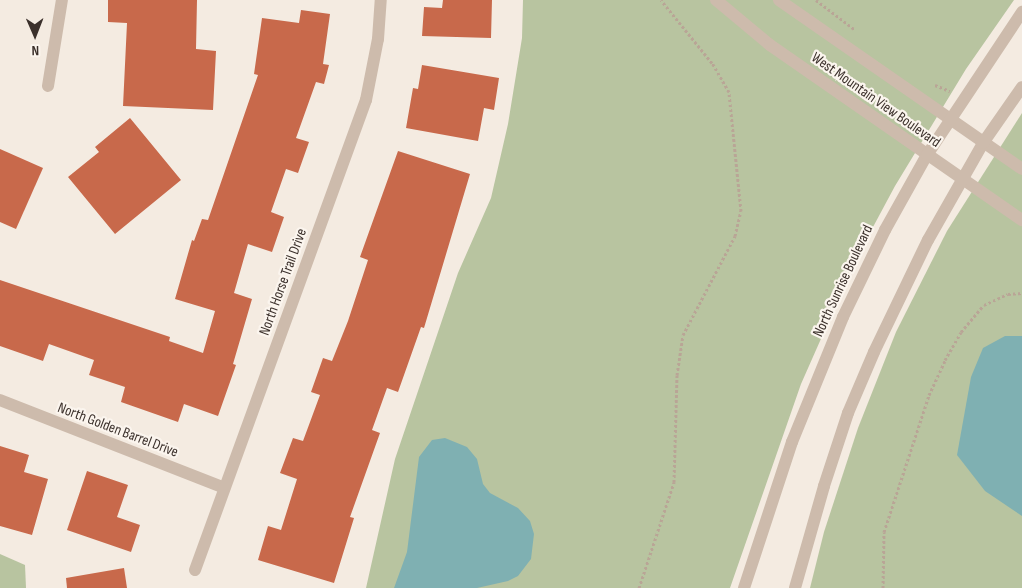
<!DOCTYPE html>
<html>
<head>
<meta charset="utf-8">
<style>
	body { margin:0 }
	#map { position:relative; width:1022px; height:588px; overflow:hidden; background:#f4ebe1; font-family:"Sofia Sans Condensed",sans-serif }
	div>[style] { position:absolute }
	.green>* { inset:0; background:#b8c4a0 }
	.water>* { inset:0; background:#7fb0b2 }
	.building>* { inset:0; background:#c8694b }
	.path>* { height:3px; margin-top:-1.5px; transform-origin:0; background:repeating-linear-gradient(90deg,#b9a596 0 2.5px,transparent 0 5px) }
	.minor>* { height:12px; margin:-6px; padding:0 6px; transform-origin:6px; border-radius:6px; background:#cdbbac }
	.tertiary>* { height:12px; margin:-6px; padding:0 6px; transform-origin:6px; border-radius:6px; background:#cdbbac }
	span { translate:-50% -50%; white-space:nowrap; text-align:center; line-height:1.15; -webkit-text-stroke:4.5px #fbf5ee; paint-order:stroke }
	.street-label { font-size:15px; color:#3b302b }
	.north { position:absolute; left:10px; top:10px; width:50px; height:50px; -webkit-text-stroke:4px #fbf5ee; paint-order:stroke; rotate:179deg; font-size:14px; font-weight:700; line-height:20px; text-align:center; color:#3b302b }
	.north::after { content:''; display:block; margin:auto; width:18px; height:22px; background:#3b302b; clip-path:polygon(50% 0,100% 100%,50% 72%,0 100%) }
</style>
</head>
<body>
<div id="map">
	<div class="green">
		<i style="clip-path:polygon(523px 0,1014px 0,966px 69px,895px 186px,858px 255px,801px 384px,730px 588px,366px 588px,395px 459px,458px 273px,491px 198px,508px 124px,522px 38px)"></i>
		<i style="clip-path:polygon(1022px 113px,1022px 588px,810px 588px,824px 532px,858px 428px,896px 332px,947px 231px)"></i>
		<i style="clip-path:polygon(0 554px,25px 565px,26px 588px,0 588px)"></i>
	</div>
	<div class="water">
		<i style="clip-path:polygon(1005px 336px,1022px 336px,1022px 516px,985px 491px,957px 455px,971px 377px,983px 348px)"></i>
		<i style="clip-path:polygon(445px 438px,467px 447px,477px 459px,483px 484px,490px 493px,518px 508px,530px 521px,534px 534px,531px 559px,518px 576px,508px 581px,477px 588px,394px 588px,407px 552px,419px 457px,432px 440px)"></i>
	</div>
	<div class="building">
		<i style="clip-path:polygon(108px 0,197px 0,196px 49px,216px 51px,213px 110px,123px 106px,127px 23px,108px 22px)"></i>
		<i style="clip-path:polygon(443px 0,492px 0,491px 38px,422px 36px,424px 7px,442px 8px)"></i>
		<i style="clip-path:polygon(301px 10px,330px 14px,323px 64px,329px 65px,324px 84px,316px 82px,296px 138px,309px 142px,298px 173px,286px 169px,271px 212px,284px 217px,272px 252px,248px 244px,234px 293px,252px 299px,233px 364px,236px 365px,218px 416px,184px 404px,178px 422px,121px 402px,125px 387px,89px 375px,94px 360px,49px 344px,43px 361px,0 346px,0 280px,170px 337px,169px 341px,203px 353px,215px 311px,175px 299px,192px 240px,194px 241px,202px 219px,208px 220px,258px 75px,254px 74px,262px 18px,299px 23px)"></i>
		<i style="clip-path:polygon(422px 65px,499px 78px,494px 110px,484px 108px,478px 141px,406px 128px,413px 88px,418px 89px)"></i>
		<i style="clip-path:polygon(130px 118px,181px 180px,115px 234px,68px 177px,99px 152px,95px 147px)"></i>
		<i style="clip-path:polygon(0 149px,43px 168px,16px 229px,0 222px)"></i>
		<i style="clip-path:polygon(398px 151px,470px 174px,424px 328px,421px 327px,398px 392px,387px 388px,372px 430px,380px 433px,350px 517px,354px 518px,334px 583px,258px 560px,268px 526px,281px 530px,297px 479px,280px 473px,293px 438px,303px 441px,320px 395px,311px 392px,323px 358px,332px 361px,348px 321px,368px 260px,360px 257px)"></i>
		<i style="clip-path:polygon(0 446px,29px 455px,24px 472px,48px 479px,32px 535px,0 526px)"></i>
		<i style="clip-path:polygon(87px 471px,128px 485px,117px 517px,140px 525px,131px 552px,67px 530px)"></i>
		<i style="clip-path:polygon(124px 568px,127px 588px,67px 588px,66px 578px)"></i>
	</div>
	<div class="path">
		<i style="left:816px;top:0;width:48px;rotate:37.3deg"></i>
		<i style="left:935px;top:85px;width:16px;rotate:22deg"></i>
		<i style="left:639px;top:588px;width:112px;rotate:-71.7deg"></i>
		<i style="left:674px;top:482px;width:107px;rotate:-88.4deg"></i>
		<i style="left:677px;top:375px;width:40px;rotate:-81.5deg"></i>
		<i style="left:683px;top:335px;width:112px;rotate:-62.3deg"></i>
		<i style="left:735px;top:236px;width:26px;rotate:-77deg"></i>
		<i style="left:741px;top:211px;width:120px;rotate:-95.8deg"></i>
		<i style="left:729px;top:92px;width:34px;rotate:-120deg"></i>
		<i style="left:712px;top:63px;width:81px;rotate:-129deg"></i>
		<i style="left:883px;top:588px;width:56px;rotate:-89deg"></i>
		<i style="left:884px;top:532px;width:144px;rotate:-71.8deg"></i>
		<i style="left:929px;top:395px;width:38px;rotate:-65deg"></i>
		<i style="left:945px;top:360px;width:32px;rotate:-60deg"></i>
		<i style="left:961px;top:332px;width:35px;rotate:-50deg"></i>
		<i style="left:984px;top:305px;width:26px;rotate:-25deg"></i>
		<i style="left:1008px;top:294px;width:14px;rotate:-4deg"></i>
	</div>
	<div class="minor">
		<i style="left:48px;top:86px;width:87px;rotate:-80.8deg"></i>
		<i style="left:0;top:400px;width:241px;rotate:21.4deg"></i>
		<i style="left:195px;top:570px;width:500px;rotate:-70.01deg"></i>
		<i style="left:366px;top:100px;width:62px;rotate:-78.9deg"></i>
		<i style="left:378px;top:39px;width:39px;rotate:-86deg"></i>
	</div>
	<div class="tertiary">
		<i style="left:716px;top:0;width:70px;rotate:39.8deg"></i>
		<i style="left:770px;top:45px;width:307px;rotate:34.8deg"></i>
		<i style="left:779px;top:0;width:296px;rotate:34.8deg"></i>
		<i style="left:744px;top:588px;width:154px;rotate:-71.8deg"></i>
		<i style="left:792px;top:442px;width:135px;rotate:-67.8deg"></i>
		<i style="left:843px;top:317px;width:97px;rotate:-64.2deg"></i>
		<i style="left:885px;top:230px;width:86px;rotate:-60.8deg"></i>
		<i style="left:927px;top:155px;width:172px;rotate:-56.4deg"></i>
		<i style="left:795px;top:588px;width:106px;rotate:-74.1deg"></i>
		<i style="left:824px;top:486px;width:77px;rotate:-71.8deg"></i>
		<i style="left:848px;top:413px;width:66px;rotate:-66.9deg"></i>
		<i style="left:874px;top:352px;width:124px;rotate:-64.3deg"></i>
		<i style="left:928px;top:240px;width:112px;rotate:-60.4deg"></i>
		<i style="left:983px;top:143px;width:68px;rotate:-55.1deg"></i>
	</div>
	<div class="street-label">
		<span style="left:876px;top:100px;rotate:35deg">West Mountain View Boulevard</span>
		<span style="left:843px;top:281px;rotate:-65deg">North Sunrise Boulevard</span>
		<span style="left:283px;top:282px;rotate:-70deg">North Horse Trail Drive</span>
		<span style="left:118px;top:430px;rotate:21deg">North Golden Barrel Drive</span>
	</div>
	<div class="north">N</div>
</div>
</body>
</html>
